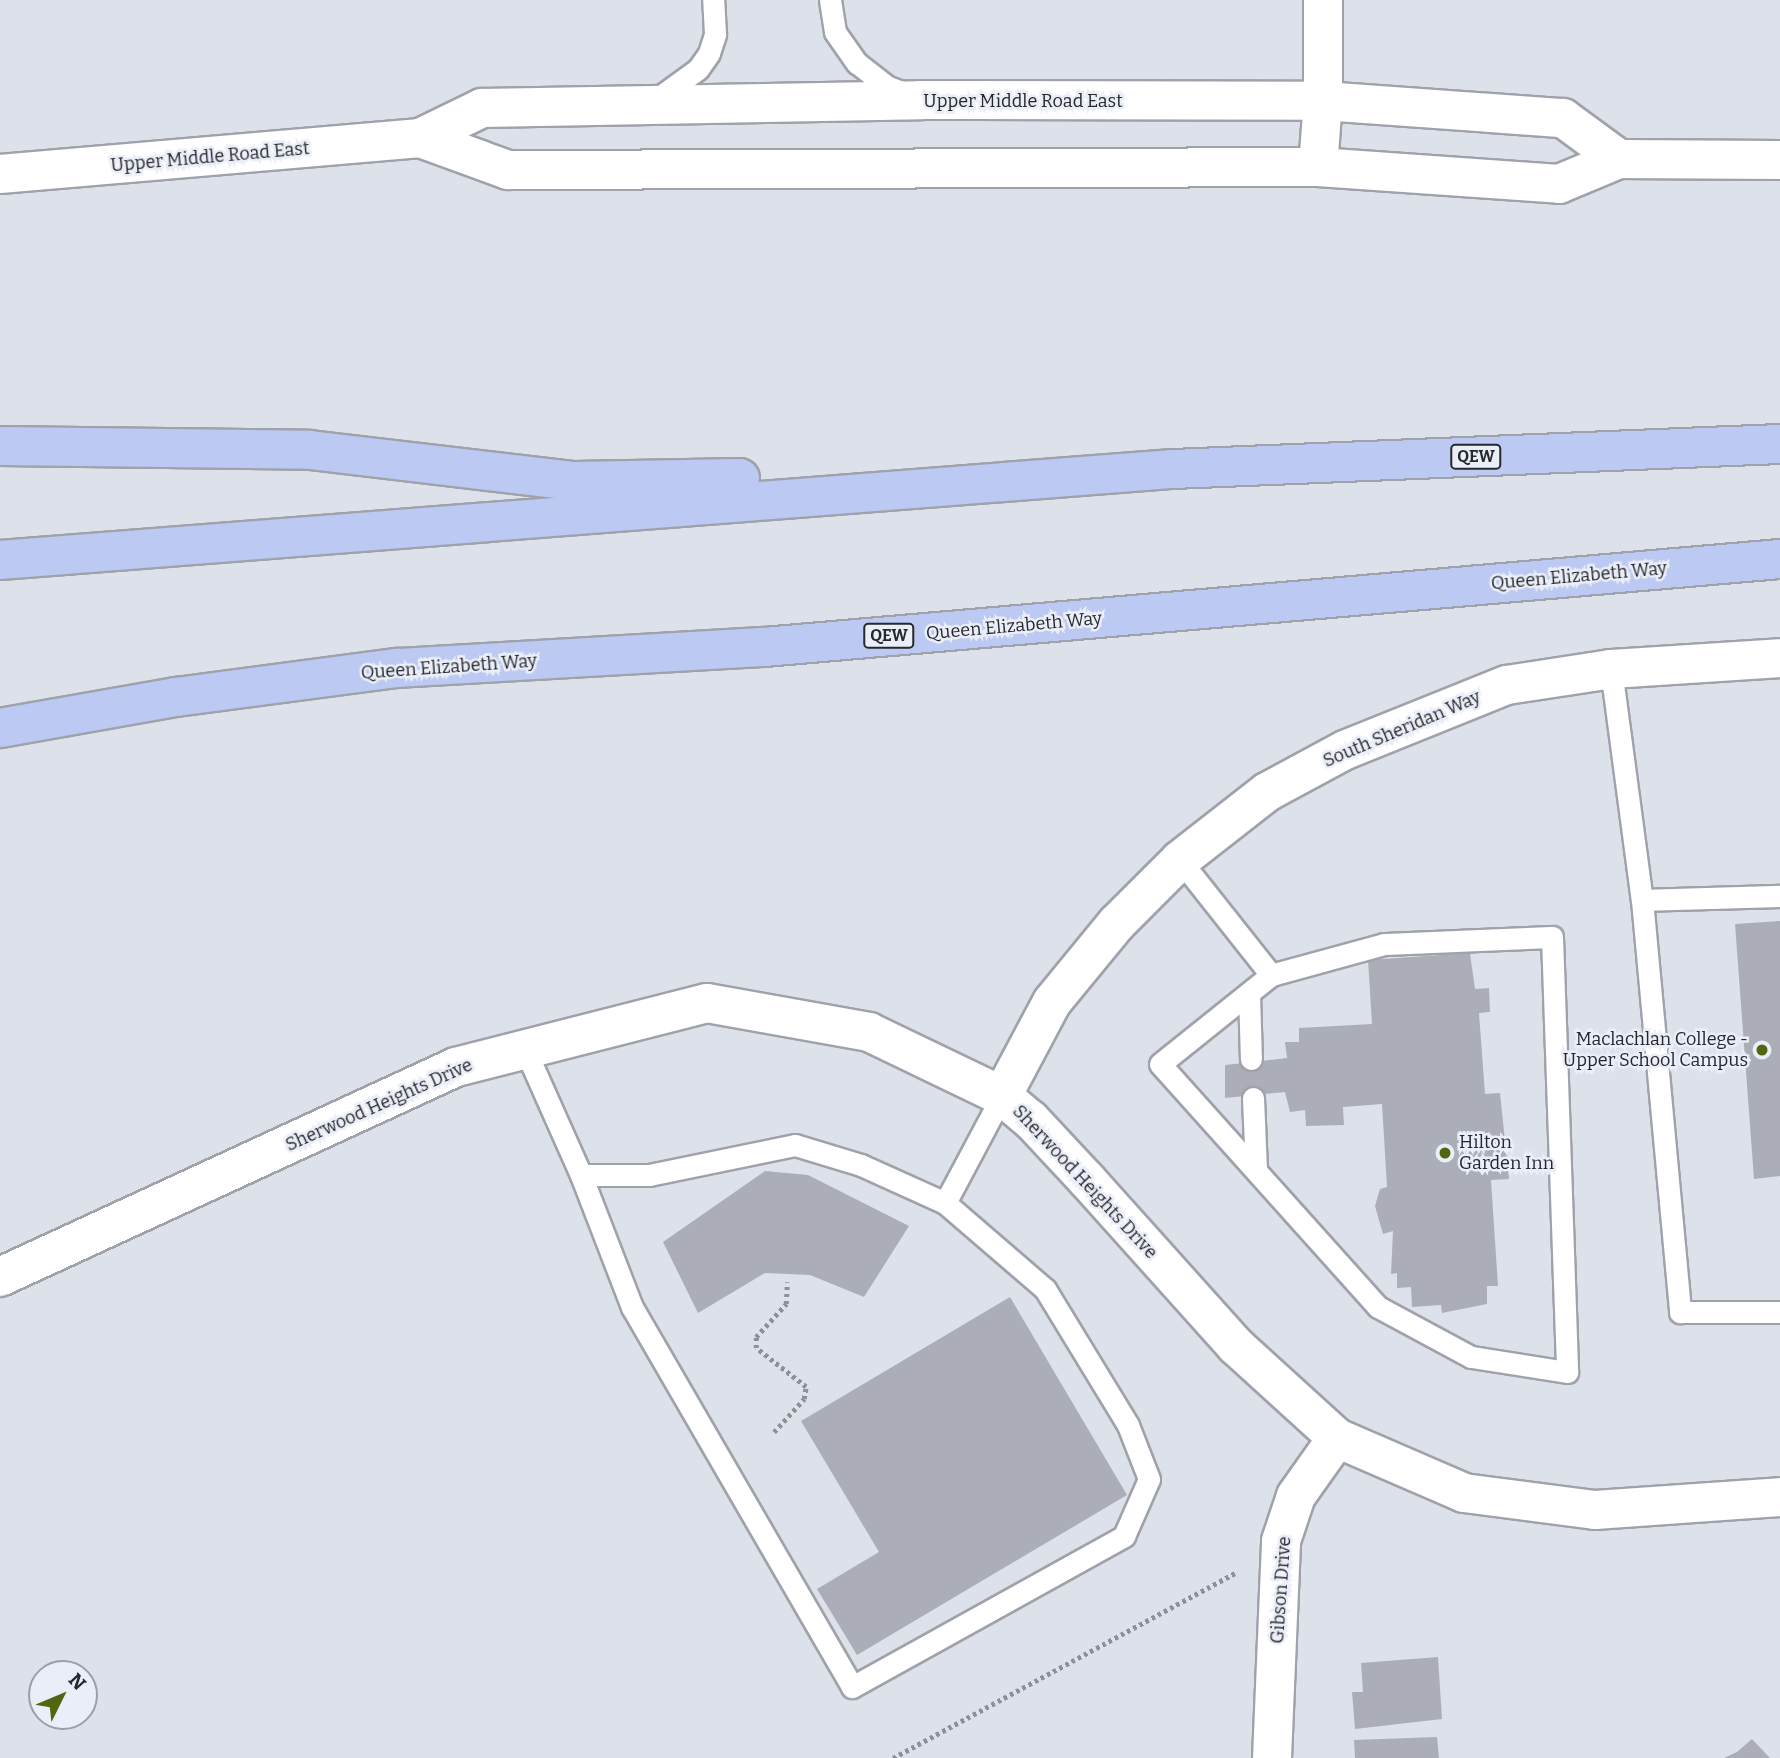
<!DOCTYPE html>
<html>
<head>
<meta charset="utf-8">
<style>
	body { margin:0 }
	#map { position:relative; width:1780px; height:1758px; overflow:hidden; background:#dde1ea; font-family:Bitter,serif }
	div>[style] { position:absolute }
	.building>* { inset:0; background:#abaeb7 }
	.path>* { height:4.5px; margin-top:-2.25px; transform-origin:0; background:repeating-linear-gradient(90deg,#8e9097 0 3.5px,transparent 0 7px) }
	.roads { filter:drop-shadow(2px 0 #9fa2ab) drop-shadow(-2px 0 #9fa2ab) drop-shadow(0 2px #9fa2ab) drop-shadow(0 -2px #9fa2ab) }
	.lane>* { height:21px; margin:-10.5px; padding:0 10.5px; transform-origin:10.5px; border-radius:10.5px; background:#fff }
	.street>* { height:38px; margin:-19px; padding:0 19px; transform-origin:19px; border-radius:19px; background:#fff }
	.secondary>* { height:38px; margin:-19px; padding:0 19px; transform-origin:19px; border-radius:19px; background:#fff }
	.highway>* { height:38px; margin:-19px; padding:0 19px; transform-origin:19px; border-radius:19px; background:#bcc9f2 }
	.dots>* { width:19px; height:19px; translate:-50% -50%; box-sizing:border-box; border:4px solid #eaeef8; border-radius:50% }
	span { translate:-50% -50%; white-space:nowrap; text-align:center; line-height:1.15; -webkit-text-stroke:5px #eaeef8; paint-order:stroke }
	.shield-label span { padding:2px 5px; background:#eaeef8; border:2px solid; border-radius:5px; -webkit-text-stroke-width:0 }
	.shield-label { font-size:16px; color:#27282c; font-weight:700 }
	.street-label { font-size:18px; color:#27282c }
	.poi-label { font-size:18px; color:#27282c }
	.right { translate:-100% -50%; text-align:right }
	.left { translate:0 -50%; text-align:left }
	.north { position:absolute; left:28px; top:1660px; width:70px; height:70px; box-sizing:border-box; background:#eaeef8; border:2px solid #9c9fa6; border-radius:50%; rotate:47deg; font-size:19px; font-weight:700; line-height:28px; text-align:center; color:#27282c }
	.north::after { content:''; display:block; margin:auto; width:24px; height:32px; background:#53650f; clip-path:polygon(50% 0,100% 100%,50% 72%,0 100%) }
</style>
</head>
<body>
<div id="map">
	<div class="building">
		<i style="clip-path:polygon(1780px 921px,1780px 1176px,1754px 1179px,1735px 924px)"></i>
		<i style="clip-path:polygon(1470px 953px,1475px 989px,1489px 988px,1490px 1012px,1479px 1013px,1485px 1094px,1500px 1093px,1509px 1179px,1491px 1180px,1498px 1286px,1487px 1286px,1487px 1304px,1442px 1313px,1441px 1305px,1412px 1307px,1411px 1287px,1397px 1288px,1397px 1273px,1391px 1274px,1393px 1231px,1383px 1234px,1375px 1206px,1380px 1189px,1387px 1187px,1382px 1104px,1343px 1107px,1344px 1125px,1306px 1126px,1305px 1110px,1290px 1112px,1285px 1092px,1225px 1098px,1225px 1065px,1287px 1058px,1285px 1042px,1299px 1042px,1299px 1028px,1372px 1024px,1368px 960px)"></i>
		<i style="clip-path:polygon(765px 1171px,808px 1175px,909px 1226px,864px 1297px,810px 1275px,765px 1273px,698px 1313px,663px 1242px)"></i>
		<i style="clip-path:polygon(1010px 1297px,1127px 1495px,857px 1655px,817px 1589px,879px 1552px,801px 1421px)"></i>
		<i style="clip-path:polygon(1438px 1657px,1442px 1719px,1355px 1729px,1352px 1692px,1363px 1692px,1361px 1663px)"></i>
		<i style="clip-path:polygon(1437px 1737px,1439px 1758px,1355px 1758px,1354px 1740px)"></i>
		<i style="clip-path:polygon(1752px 1739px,1770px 1758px,1724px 1758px,1737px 1752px)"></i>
	</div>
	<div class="path">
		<i style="left:774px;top:1432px;width:45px;rotate:-47.7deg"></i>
		<i style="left:804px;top:1399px;width:12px;rotate:-81deg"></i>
		<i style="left:806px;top:1387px;width:63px;rotate:-142deg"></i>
		<i style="left:756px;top:1348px;width:11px;rotate:-90deg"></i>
		<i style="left:756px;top:1337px;width:45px;rotate:-47.7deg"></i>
		<i style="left:786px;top:1304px;width:22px;rotate:-87deg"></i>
		<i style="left:893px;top:1758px;width:391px;rotate:-28.4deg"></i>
	</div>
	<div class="roads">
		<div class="lane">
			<i style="left:830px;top:0;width:32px;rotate:81deg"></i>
			<i style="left:835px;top:32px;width:38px;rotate:55deg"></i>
			<i style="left:857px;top:63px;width:37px;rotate:38deg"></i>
			<i style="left:886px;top:86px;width:22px;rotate:21deg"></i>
			<i style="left:654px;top:101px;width:54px;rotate:-36deg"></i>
			<i style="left:698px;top:69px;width:19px;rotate:-55deg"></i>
			<i style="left:709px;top:53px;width:20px;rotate:-72deg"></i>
			<i style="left:715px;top:34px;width:34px;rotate:-93deg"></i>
			<i style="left:1611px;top:669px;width:233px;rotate:82.4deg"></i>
			<i style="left:1642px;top:900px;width:414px;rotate:84.7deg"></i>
			<i style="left:1680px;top:1312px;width:100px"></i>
			<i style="left:1180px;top:860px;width:147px;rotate:51.6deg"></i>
			<i style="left:1271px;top:975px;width:117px;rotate:-15.3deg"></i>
			<i style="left:1384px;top:944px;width:168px;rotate:-2.4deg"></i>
			<i style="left:1552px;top:937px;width:435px;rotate:88deg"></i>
			<i style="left:1567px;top:1372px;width:97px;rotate:-171.1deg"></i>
			<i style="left:1471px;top:1357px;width:106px;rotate:-151.7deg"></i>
			<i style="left:1378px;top:1307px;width:326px;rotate:-131.9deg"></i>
			<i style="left:1160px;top:1064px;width:142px;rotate:-38.7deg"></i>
			<i style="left:1642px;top:900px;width:138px;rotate:-1.7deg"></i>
			<i style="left:1249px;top:993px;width:66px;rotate:88.3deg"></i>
			<i style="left:524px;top:1047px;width:140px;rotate:66deg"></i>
			<i style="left:581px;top:1175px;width:68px"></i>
			<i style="left:649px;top:1175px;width:149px;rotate:-11.6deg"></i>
			<i style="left:795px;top:1145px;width:69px;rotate:16.9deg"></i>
			<i style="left:861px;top:1165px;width:92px;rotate:24.3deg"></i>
			<i style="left:945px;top:1203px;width:121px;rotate:-62deg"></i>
			<i style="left:1253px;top:1098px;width:71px;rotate:87.6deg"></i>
			<i style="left:581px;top:1175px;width:142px;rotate:68.9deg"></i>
			<i style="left:632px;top:1307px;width:439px;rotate:59.9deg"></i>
			<i style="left:852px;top:1687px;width:311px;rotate:-29deg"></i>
			<i style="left:1124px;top:1536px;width:62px;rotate:-66.3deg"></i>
			<i style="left:1149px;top:1479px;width:58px;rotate:-111.3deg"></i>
			<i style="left:1128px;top:1425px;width:159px;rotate:-121.4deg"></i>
			<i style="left:1045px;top:1289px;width:132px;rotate:-139.3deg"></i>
		</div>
		<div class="street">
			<i style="left:1318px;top:167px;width:66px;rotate:-85.7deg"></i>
			<i style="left:1323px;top:101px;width:101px;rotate:-90deg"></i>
			<i style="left:1272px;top:1758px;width:217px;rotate:-87.6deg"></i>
			<i style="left:1281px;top:1541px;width:47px;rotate:-71.6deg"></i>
			<i style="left:1296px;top:1496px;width:71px;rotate:-54.7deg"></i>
		</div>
		<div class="secondary">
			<i style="left:420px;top:138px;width:94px;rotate:20deg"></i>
			<i style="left:508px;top:170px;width:810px;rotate:-0.21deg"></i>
			<i style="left:1318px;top:167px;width:242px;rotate:4deg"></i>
			<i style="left:1559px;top:184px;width:65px;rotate:-22.6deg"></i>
			<i style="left:1619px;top:159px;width:161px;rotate:0.4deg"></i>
			<i style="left:0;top:174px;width:422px;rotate:-4.9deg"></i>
			<i style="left:420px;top:138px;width:69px;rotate:-25.8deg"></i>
			<i style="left:482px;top:108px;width:439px;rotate:-1deg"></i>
			<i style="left:921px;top:100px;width:402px;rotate:0.1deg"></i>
			<i style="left:1323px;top:101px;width:241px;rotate:4.1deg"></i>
			<i style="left:1563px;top:118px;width:69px;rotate:36.2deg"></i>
			<i style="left:1002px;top:1096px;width:106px;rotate:-62deg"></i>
			<i style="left:1052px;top:1002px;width:102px;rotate:-50.6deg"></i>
			<i style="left:1117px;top:923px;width:89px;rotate:-45deg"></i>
			<i style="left:1180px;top:860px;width:110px;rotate:-38deg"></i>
			<i style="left:1267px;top:792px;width:89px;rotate:-28.3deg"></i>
			<i style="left:1345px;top:750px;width:175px;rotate:-21.9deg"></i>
			<i style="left:1507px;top:685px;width:105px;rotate:-8.7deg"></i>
			<i style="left:1611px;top:669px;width:169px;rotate:-3.7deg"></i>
			<i style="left:0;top:1277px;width:502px;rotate:-24.73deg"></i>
			<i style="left:456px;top:1067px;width:259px;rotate:-14.3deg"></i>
			<i style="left:707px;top:1003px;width:165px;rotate:10.1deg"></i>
			<i style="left:869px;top:1032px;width:148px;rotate:25.7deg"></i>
			<i style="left:1002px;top:1096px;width:38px;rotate:40deg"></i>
			<i style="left:1031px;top:1120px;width:82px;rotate:47deg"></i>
			<i style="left:1087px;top:1180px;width:223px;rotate:48.1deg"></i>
			<i style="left:1236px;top:1346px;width:137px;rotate:42.3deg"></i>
			<i style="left:1337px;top:1438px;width:138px;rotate:23.4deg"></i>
			<i style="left:1464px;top:1493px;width:132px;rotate:7.4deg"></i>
			<i style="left:1595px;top:1510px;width:185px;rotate:-4deg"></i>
		</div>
		<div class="highway">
			<i style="left:0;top:446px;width:310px;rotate:0.7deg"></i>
			<i style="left:310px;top:450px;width:266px;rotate:6.7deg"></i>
			<i style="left:574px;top:481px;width:166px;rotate:-1deg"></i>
			<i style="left:0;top:560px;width:1177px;rotate:-4.44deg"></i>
			<i style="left:1173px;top:469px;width:608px;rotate:-2.36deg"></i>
			<i style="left:0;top:728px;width:179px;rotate:-10deg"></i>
			<i style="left:176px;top:697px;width:223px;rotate:-7.5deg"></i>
			<i style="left:397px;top:668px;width:368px;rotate:-3.3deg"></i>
			<i style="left:764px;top:647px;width:1020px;rotate:-4.95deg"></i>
		</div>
	</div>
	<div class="dots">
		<i style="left:1762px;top:1050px;background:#53650f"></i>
		<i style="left:1445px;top:1153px;background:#53650f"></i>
	</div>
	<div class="shield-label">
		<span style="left:1476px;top:457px">QEW</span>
		<span style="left:889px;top:636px">QEW</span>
	</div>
	<div class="street-label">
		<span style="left:1023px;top:101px">Upper Middle Road East</span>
		<span style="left:210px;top:157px;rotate:-5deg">Upper Middle Road East</span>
		<span style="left:1579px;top:576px;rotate:-5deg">Queen Elizabeth Way</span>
		<span style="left:1014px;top:626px;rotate:-5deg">Queen Elizabeth Way</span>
		<span style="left:449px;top:667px;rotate:-4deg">Queen Elizabeth Way</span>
		<span style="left:1402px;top:729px;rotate:-23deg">South Sheridan Way</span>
		<span style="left:379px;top:1105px;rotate:-24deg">Sherwood Heights Drive</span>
		<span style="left:1085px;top:1182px;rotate:47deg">Sherwood Heights Drive</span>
		<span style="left:1281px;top:1590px;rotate:-86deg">Gibson Drive</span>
	</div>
	<div class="poi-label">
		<span class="right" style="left:1748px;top:1050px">Maclachlan College -<br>Upper School Campus</span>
		<span class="left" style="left:1459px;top:1153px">Hilton<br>Garden Inn</span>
	</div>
	<div class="north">N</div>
</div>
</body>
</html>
